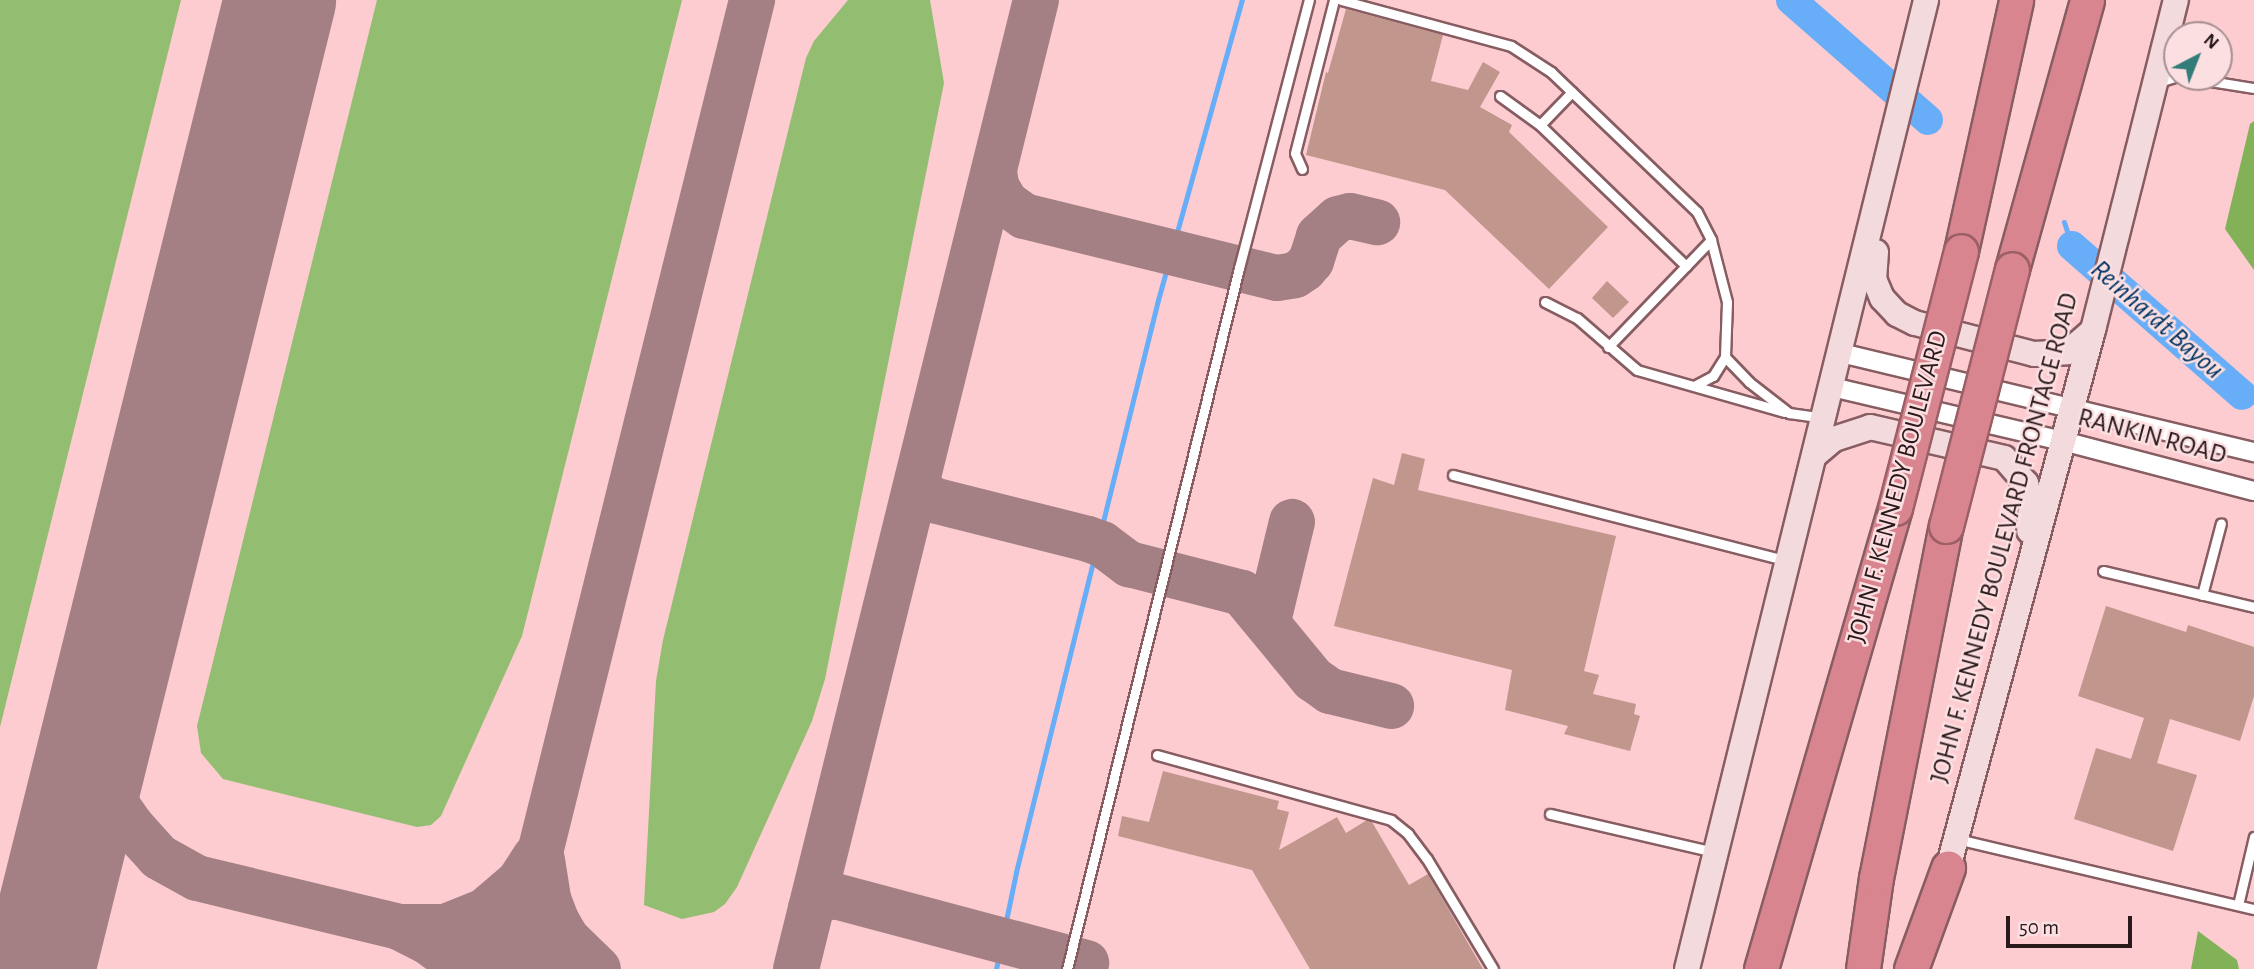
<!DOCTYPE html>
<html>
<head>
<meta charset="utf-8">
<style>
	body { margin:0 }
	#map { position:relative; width:2254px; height:969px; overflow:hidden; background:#fcccd0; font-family:"Alegreya Sans",sans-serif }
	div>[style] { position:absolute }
	.green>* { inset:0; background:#93bd70 }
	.forest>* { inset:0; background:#82b158 }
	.stream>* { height:5px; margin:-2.5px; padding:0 2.5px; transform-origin:2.5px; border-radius:2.5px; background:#68adf7 }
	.river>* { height:30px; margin:-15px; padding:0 15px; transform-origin:15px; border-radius:15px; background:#68adf7 }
	.taxiway>* { height:46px; margin:-23px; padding:0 23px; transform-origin:23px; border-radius:23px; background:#a48084 }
	.runway>* { height:112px; margin:-56px; padding:0 56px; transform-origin:56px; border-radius:56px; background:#a48084 }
	.building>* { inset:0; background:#c1968d }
	.roads { filter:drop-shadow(2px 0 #875d62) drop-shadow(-2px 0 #875d62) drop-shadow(0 2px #875d62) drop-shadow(0 -2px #875d62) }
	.lane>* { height:9px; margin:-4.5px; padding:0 4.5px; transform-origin:4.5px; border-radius:4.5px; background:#fff }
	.street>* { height:18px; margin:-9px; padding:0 9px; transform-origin:9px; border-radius:9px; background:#fff }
	.secondary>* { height:24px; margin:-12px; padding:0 12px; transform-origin:12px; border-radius:12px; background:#f3dadd }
	.highway>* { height:33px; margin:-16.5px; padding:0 16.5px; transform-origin:16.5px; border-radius:16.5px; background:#d8858f }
	.bridges { filter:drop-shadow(2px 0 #9b5f66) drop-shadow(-2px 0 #9b5f66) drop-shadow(0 2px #9b5f66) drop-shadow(0 -2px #9b5f66) }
	.highway-bridge>* { height:33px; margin:-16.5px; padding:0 16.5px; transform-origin:16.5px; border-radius:16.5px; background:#d8858f }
	span { translate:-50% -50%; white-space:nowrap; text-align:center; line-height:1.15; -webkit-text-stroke:5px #fcdfe1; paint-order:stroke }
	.street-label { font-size:26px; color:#2a191b }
	.water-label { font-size:28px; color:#023564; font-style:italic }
	.north { position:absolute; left:2163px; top:21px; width:70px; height:70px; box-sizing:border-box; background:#fcdfe1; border:2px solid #a89092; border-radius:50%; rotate:42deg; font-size:19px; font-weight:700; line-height:28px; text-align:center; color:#2a191b }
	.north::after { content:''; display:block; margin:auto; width:24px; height:32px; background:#347c7a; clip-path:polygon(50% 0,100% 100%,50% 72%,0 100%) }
	.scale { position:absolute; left:2006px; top:916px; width:126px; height:32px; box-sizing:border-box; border:4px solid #2a191b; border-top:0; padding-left:9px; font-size:21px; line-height:24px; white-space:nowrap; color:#2a191b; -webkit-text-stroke:5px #fcdfe1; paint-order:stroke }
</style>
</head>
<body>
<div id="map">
	<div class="green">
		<i style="clip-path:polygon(0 0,181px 0,0 727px)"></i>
		<i style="clip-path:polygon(377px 0,682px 0,522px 636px,441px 816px,431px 825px,417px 827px,223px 779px,201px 753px,197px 726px)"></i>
		<i style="clip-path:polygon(848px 0,930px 0,944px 83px,825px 679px,812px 721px,737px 887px,725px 904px,714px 912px,682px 919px,644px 905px,656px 681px,663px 640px,806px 58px,814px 41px)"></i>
	</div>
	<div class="forest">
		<i style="clip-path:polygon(2254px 121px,2254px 270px,2225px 229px,2250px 124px)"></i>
		<i style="clip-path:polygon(2198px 931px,2237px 960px,2239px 969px,2191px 969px)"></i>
	</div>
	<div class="stream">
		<i style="left:2064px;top:222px;width:25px;rotate:72deg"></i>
		<i style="left:996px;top:969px;width:99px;rotate:-78.3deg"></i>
		<i style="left:1016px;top:872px;width:589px;rotate:-76.06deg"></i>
		<i style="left:1158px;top:300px;width:312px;rotate:-74.4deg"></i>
	</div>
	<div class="river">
		<i style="left:1791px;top:0;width:182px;rotate:41.2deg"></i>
		<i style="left:2072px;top:246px;width:226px;rotate:41.2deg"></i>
	</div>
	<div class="taxiway">
		<i style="left:994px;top:171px;width:15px;rotate:82deg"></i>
		<i style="left:996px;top:186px;width:20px;rotate:60deg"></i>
		<i style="left:1006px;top:203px;width:22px;rotate:36deg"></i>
		<i style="left:1024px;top:216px;width:260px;rotate:13.8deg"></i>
		<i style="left:1277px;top:278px;width:18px;rotate:-9deg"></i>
		<i style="left:1295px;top:275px;width:11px;rotate:-34deg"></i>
		<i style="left:1304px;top:269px;width:11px;rotate:-49deg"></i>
		<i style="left:1311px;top:261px;width:26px;rotate:-72deg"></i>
		<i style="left:1319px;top:236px;width:25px;rotate:-42deg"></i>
		<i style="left:1338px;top:219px;width:12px;rotate:-14deg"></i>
		<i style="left:1350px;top:216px;width:28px;rotate:13deg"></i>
		<i style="left:918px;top:478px;width:13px;rotate:77deg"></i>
		<i style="left:921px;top:491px;width:15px;rotate:37deg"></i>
		<i style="left:933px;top:500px;width:160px;rotate:14.1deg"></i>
		<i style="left:1088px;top:539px;width:15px;rotate:20deg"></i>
		<i style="left:1102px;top:544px;width:34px;rotate:37deg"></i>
		<i style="left:1129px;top:564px;width:117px;rotate:14.4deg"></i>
		<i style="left:1242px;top:593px;width:112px;rotate:50.5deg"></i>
		<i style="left:1313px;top:679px;width:21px;rotate:35deg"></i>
		<i style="left:1330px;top:691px;width:63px;rotate:13.8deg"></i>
		<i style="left:1268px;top:621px;width:102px;rotate:-76.4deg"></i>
		<i style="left:100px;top:758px;width:36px;rotate:77deg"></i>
		<i style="left:108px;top:793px;width:42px;rotate:54.8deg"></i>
		<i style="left:132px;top:827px;width:40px;rotate:48deg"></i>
		<i style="left:159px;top:857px;width:43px;rotate:28.9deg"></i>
		<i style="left:197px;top:878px;width:208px;rotate:13.6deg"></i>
		<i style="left:399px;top:927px;width:46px"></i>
		<i style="left:445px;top:927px;width:43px;rotate:-21.8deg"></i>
		<i style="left:485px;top:911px;width:45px;rotate:-40.5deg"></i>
		<i style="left:519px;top:882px;width:30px;rotate:-57deg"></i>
		<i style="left:542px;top:860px;width:39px;rotate:81deg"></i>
		<i style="left:548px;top:899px;width:25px;rotate:69deg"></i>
		<i style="left:557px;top:922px;width:20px;rotate:60deg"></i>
		<i style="left:567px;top:939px;width:43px;rotate:44.1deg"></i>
		<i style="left:811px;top:908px;width:13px;rotate:-45deg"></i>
		<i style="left:820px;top:899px;width:15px;rotate:-11deg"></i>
		<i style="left:835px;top:896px;width:260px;rotate:14.9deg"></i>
		<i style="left:399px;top:927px;width:31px;rotate:27deg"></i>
		<i style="left:427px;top:941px;width:24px;rotate:36deg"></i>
		<i style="left:446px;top:955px;width:18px;rotate:52deg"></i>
		<i style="left:483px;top:949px;width:83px;rotate:13.9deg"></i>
		<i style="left:511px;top:969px;width:999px;rotate:-76.03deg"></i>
		<i style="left:796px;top:969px;width:998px;rotate:-76.09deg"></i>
	</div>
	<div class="runway">
		<i style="left:39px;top:969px;width:999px;rotate:-76.03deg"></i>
	</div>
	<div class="building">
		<i style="clip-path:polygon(1346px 9px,1443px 35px,1431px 81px,1468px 90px,1483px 62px,1500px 72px,1480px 107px,1512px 125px,1509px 132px,1608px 227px,1549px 289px,1445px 190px,1306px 155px,1326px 72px,1328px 73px)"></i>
		<i style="clip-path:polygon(1607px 281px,1629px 302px,1613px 318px,1592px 298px)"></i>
		<i style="clip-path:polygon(1402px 453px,1425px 459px,1418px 490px,1616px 536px,1584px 671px,1599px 675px,1593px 694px,1636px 704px,1634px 714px,1640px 716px,1630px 751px,1564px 734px,1568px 726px,1505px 710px,1512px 670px,1334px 626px,1373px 478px,1394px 485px)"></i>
		<i style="clip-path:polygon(2106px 606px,2186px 632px,2188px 625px,2254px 647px,2254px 696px,2240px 741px,2170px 719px,2157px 763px,2197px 775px,2173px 851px,2074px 819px,2096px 748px,2131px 759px,2144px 718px,2078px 696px)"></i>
		<i style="clip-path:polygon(1163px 771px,1279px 801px,1277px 809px,1289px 812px,1279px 850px,1337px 817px,1346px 833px,1367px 820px,1372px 822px,1409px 885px,1428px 874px,1483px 969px,1310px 969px,1252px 870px,1118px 836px,1122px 816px,1149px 822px)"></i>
	</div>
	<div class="roads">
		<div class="lane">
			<i style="left:1341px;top:0;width:176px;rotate:15.1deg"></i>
			<i style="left:1511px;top:46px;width:48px;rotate:33deg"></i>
			<i style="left:1551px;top:72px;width:202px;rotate:43.8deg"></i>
			<i style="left:1697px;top:212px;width:31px;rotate:63deg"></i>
			<i style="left:1711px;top:240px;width:64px;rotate:75.5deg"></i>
			<i style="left:1727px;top:302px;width:55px;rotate:92.1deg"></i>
			<i style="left:1725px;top:357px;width:35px;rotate:46deg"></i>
			<i style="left:1749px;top:382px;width:51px;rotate:37.8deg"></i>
			<i style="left:1789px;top:413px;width:34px;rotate:8deg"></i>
			<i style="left:2185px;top:77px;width:70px;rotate:9.1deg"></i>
			<i style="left:2159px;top:82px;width:19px;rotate:-18deg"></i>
			<i style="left:1500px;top:96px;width:49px;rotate:35.9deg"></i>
			<i style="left:1540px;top:125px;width:203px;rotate:44deg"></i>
			<i style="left:1540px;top:125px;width:46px;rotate:-45.9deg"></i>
			<i style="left:1302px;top:169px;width:17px;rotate:-114deg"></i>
			<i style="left:1295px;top:153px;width:158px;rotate:-75.7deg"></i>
			<i style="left:1545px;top:302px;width:36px;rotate:27deg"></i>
			<i style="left:1577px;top:318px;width:79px;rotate:40.9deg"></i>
			<i style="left:1637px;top:370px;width:153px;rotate:15.9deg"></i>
			<i style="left:1608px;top:347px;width:149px;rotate:-46.1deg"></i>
			<i style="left:1694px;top:386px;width:21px;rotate:-28deg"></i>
			<i style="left:1713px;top:376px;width:22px;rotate:-58deg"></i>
			<i style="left:1453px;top:475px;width:345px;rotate:14.4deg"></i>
			<i style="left:2103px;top:571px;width:155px;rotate:13.4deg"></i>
			<i style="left:2202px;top:595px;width:74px;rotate:-75.2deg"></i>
			<i style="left:1157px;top:755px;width:243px;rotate:15.5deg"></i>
			<i style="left:1391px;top:820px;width:22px;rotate:39deg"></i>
			<i style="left:1408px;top:834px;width:31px;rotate:53deg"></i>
			<i style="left:1427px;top:859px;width:128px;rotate:59deg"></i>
			<i style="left:1550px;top:814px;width:169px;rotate:13deg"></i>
			<i style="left:1957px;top:839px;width:305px;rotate:13.3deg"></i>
			<i style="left:2238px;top:905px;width:70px;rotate:-76.8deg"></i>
			<i style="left:1067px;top:969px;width:722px;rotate:-76.21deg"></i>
			<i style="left:1239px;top:268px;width:277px;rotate:-75.4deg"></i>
		</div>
		<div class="street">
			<i style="left:1841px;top:353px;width:425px;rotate:13.5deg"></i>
			<i style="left:1832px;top:387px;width:237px;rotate:13.2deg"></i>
			<i style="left:2063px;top:441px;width:197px;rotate:14.7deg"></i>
		</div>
		<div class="secondary">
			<i style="left:1876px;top:252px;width:27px;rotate:94deg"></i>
			<i style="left:1874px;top:279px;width:21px;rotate:67deg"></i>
			<i style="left:1882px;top:298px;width:22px;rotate:47deg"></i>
			<i style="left:1897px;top:314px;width:20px;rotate:27deg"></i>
			<i style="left:1915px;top:323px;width:123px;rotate:14.6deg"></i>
			<i style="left:2034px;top:354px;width:34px;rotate:-3deg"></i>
			<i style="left:2068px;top:352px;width:32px;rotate:-41deg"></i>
			<i style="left:1815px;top:455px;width:25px;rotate:-40deg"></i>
			<i style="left:1834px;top:439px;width:38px;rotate:-18deg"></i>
			<i style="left:1870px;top:427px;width:138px;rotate:13deg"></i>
			<i style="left:2004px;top:458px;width:33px;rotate:49deg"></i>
			<i style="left:2026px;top:483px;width:23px;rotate:77deg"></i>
			<i style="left:2031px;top:505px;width:26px;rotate:94deg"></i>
			<i style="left:1944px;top:883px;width:573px;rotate:-74.92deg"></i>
			<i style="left:2093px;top:330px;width:340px;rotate:-75.9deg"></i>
			<i style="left:1687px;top:969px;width:998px;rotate:-76.14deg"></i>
		</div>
		<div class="highway">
			<i style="left:1961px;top:251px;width:257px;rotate:-77.6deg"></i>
			<i style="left:2012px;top:269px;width:279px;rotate:-74.4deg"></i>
			<i style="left:1761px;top:969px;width:480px;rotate:-73.8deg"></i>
			<i style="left:1863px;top:969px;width:92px;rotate:-81.9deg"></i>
			<i style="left:1876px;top:878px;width:359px;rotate:-78.8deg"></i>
			<i style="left:1911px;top:969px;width:108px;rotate:-69.9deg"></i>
		</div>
	</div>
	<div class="bridges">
		<div class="highway-bridge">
			<i style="left:1895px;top:508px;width:265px;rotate:-75.6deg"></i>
			<i style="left:1946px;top:526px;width:265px;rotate:-75.6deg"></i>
		</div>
	</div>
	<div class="street-label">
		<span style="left:2152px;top:437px;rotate:15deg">RANKIN ROAD</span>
		<span style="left:1898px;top:487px;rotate:-75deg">JOHN F. KENNEDY BOULEVARD</span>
		<span style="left:2005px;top:538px;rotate:-75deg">JOHN F. KENNEDY BOULEVARD FRONTAGE ROAD</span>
	</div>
	<div class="water-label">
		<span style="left:2157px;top:320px;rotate:41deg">Reinhardt Bayou</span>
	</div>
	<div class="north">N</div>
	<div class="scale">50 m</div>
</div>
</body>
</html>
